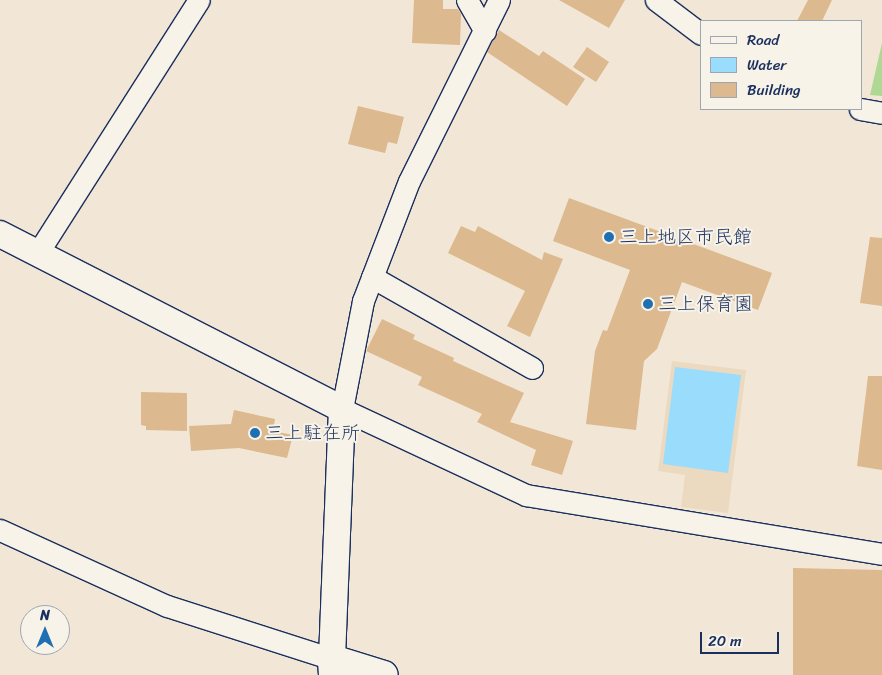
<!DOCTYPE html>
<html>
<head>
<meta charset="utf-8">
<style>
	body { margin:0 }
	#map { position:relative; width:882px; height:675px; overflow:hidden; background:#f2e7d6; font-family:Sriracha,"Klee One",sans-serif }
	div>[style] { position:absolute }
	.built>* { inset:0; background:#ebd9c0 }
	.green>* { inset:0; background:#b0d895 }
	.water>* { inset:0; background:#99dcfb }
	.building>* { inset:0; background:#dcb98e }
	.roads { filter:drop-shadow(1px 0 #1b2f5e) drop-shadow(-1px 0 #1b2f5e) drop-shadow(0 1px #1b2f5e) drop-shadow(0 -1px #1b2f5e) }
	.minor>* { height:21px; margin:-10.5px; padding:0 10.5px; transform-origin:10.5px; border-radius:10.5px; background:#f7f3e8 }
	.tertiary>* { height:26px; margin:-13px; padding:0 13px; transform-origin:13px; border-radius:13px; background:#f7f3e8 }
	.primary>* { height:28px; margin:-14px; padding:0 14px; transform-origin:14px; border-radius:14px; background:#f7f3e8 }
	.dots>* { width:14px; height:14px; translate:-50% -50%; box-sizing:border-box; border:2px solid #f7f3e8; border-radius:50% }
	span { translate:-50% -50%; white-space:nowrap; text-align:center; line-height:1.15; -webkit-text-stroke:4px #f7f3e8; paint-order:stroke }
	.poi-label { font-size:19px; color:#1b2f5e }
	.left { translate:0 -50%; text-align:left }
	.legend { position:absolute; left:700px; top:20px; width:162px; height:90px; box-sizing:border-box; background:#f7f3e8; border:1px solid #9fa5b1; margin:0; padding:6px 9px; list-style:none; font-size:15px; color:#1b2f5e }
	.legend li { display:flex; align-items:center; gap:10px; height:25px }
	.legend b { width:25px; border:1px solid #9fa5b1 }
	.north { position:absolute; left:20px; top:605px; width:50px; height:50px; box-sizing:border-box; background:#f7f3e8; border:1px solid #9fa5b1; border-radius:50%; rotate:0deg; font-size:14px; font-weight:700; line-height:20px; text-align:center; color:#1b2f5e }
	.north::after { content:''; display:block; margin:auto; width:18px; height:22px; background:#1f6fb2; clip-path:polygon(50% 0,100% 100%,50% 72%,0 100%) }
	.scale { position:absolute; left:700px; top:632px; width:79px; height:22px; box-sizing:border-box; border:2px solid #1b2f5e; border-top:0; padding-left:6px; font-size:15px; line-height:18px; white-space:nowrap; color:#1b2f5e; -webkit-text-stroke:4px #f7f3e8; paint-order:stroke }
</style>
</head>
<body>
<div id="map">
	<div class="built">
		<i style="clip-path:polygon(672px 361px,746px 370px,728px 513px,681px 507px,685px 475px,658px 471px)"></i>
	</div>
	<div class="green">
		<i style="clip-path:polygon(882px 43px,882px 96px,870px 95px)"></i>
	</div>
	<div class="water">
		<i style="clip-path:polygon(675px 367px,741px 375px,728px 473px,663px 464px)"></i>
	</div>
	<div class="building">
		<i style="clip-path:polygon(414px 0,443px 0,443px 9px,458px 9px,461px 14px,460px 45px,412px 43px)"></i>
		<i style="clip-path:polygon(559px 0,625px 0,609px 28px)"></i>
		<i style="clip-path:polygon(808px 0,832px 0,822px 21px,797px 21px)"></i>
		<i style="clip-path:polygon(499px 30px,539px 56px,543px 51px,585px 79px,567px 106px,487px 52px)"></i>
		<i style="clip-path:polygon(587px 47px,609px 62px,596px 82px,573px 67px)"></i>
		<i style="clip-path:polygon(358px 106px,404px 117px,397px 144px,388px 142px,385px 153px,348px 144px)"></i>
		<i style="clip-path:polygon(569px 198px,772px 273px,758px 310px,682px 282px,657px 349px,644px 361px,636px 430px,586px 424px,595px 351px,603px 330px,607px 331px,630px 270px,553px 241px)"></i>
		<i style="clip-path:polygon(461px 226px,475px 232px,478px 226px,542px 260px,544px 252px,563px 259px,530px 337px,507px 326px,525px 291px,448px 253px)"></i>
		<i style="clip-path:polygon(870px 237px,882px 238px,882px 306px,860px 303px)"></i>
		<i style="clip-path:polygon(382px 319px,415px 335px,413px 339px,454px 358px,453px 361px,524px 393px,510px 422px,573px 441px,562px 475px,531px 465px,536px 450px,477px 422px,482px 414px,418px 385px,422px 377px,366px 351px)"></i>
		<i style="clip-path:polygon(868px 376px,882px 376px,882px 470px,857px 466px)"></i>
		<i style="clip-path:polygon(141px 392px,187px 393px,187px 431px,146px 430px,146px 426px,141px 425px)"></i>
		<i style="clip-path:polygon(234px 410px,275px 419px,273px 431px,293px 435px,287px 458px,239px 448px,191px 451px,189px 426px,231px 424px)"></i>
		<i style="clip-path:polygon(793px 568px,882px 570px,882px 675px,793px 675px)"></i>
	</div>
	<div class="roads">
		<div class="minor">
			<i style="left:467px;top:0;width:36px;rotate:60deg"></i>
			<i style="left:499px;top:0;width:202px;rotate:116.4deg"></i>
			<i style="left:409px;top:181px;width:129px;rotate:111deg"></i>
			<i style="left:363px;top:301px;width:110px;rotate:101deg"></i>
			<i style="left:342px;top:409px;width:203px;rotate:25.1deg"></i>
			<i style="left:526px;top:495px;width:361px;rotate:9.4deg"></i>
			<i style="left:656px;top:0;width:56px;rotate:37.1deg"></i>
			<i style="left:860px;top:109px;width:22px;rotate:10deg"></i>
			<i style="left:37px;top:254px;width:301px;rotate:-57.5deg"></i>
			<i style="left:372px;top:277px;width:184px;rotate:29.6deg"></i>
			<i style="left:0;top:530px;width:183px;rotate:24.5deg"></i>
			<i style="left:167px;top:606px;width:173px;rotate:17.8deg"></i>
		</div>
		<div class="tertiary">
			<i style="left:0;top:234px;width:384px;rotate:27.1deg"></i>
			<i style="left:342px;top:409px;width:250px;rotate:92.3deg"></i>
		</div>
		<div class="primary">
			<i style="left:333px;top:675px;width:16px;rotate:-94deg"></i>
			<i style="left:332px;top:659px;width:54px;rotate:17.1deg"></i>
		</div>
	</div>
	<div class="dots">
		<i style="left:609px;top:237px;background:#1f6fb2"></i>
		<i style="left:648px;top:304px;background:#1f6fb2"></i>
		<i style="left:255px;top:433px;background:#1f6fb2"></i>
	</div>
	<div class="poi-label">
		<span class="left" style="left:619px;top:237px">三上地区市民館</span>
		<span class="left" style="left:658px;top:304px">三上保育園</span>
		<span class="left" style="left:265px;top:433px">三上駐在所</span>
	</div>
	<ul class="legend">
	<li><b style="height:6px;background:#f7f3e8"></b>Road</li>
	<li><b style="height:14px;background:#99dcfb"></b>Water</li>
	<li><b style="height:14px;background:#dcb98e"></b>Building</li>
	</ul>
	<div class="north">N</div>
	<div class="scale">20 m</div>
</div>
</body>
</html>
